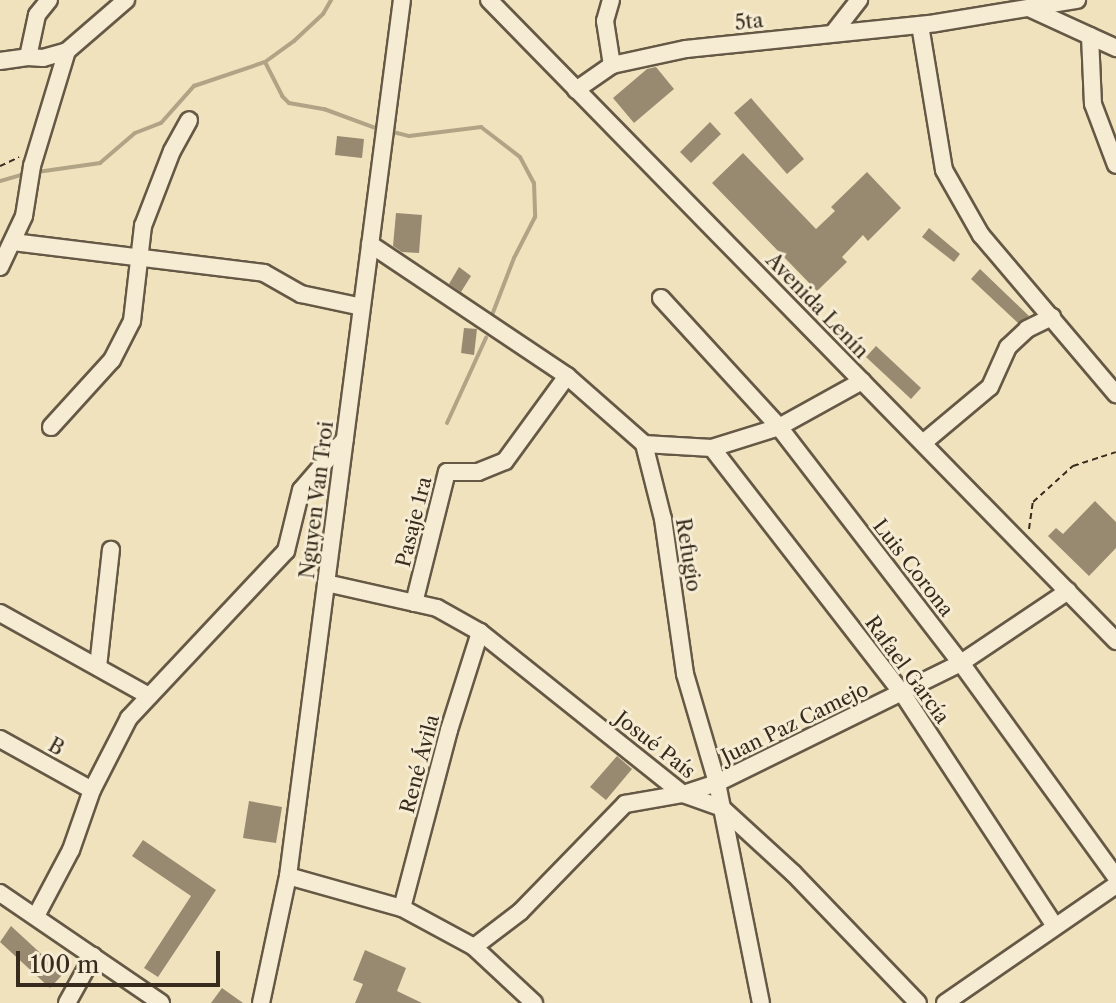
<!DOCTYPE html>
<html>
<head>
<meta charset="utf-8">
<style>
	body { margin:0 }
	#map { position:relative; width:1116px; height:1003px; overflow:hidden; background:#f0e2bc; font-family:"Libre Caslon Text",serif }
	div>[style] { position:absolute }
	.stream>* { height:4px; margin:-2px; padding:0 2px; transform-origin:2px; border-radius:2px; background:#b1a486 }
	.building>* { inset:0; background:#978a70 }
	.path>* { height:2px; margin-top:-1px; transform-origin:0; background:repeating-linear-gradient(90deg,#372b1e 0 6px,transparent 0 10px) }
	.roads { filter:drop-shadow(2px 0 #655946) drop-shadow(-2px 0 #655946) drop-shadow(0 2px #655946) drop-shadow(0 -2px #655946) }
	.minor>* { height:16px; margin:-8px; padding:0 8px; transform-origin:8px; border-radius:8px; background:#f5ecd3 }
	span { translate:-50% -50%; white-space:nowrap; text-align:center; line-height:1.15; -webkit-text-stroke:6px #f5ecd3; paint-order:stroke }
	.street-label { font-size:20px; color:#372b1e }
	.scale { position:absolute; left:16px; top:951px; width:204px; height:36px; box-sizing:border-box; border:4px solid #372b1e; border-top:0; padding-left:10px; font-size:24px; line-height:28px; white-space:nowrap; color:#372b1e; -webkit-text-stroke:6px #f5ecd3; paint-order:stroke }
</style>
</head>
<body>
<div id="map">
	<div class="stream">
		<i style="left:265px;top:62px;width:36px;rotate:-36deg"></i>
		<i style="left:294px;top:41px;width:40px;rotate:-43deg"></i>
		<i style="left:323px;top:14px;width:16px;rotate:-60deg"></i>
		<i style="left:389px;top:131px;width:21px;rotate:14deg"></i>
		<i style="left:409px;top:136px;width:73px;rotate:-7.1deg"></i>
		<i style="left:481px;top:127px;width:49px;rotate:37.6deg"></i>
		<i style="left:520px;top:157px;width:30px;rotate:62deg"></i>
		<i style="left:534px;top:183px;width:34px;rotate:88deg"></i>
		<i style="left:535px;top:217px;width:46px;rotate:117.1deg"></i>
		<i style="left:514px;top:258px;width:61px;rotate:111.1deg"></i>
		<i style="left:37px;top:172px;width:64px;rotate:-8.1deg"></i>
		<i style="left:100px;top:163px;width:46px;rotate:-40.6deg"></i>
		<i style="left:135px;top:133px;width:28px;rotate:-21deg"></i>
		<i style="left:161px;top:123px;width:50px;rotate:-48.3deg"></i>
		<i style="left:194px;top:86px;width:75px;rotate:-18.7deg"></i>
		<i style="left:265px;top:62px;width:38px;rotate:63deg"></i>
		<i style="left:282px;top:96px;width:10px;rotate:45deg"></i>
		<i style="left:289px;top:103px;width:36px;rotate:10deg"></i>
		<i style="left:324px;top:109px;width:61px;rotate:20.2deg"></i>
		<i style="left:0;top:181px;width:25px;rotate:-16deg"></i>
		<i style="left:447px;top:423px;width:94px;rotate:-65.4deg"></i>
	</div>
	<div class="building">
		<i style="clip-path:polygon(656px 67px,674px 89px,634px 123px,613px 98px,647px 69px)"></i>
		<i style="clip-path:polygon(751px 98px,804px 159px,787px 174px,734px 113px)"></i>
		<i style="clip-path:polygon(710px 122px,721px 134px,691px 163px,680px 152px)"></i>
		<i style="clip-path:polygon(337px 136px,364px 139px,362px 158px,335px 155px)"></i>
		<i style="clip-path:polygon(743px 153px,816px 229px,835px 211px,831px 207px,867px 172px,901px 208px,868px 241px,863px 235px,842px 257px,847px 262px,817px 291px,712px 183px)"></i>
		<i style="clip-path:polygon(396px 213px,422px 215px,419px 253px,402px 252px,393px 246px)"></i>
		<i style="clip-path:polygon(929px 228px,960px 254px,954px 262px,922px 237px)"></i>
		<i style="clip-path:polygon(459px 267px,471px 276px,461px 292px,449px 284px)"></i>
		<i style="clip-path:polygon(980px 269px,1029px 316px,1018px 323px,971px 279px)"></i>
		<i style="clip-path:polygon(464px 328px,477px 329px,474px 355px,461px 353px)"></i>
		<i style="clip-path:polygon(876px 346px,921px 388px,911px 399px,866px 357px)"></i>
		<i style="clip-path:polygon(1095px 501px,1116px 522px,1116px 548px,1089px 576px,1048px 536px,1056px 528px,1063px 534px)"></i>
		<i style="clip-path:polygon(617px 756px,632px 769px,606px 800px,590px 787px)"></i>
		<i style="clip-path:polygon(249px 801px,282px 807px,276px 843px,243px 838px)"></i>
		<i style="clip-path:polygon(143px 840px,216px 890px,158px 977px,144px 968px,191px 896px,132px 856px)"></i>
		<i style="clip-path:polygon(11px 926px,63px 974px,50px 988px,0 942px)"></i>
		<i style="clip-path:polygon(365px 950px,406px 968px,397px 991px,422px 1003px,355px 1003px,363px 984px,353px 980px)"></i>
		<i style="clip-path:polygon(222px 988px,243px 1003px,211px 1003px)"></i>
	</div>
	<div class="path">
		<i style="left:0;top:166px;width:21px;rotate:-25deg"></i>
		<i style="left:1029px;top:529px;width:27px;rotate:-82deg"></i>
		<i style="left:1033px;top:502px;width:54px;rotate:-42deg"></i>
		<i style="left:1073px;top:466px;width:45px;rotate:-18deg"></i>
	</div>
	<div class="roads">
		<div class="minor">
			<i style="left:49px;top:0;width:19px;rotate:129deg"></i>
			<i style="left:37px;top:15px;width:43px;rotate:102.1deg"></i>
			<i style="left:28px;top:57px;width:15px;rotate:4deg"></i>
			<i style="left:43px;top:58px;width:25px;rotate:-16deg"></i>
			<i style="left:489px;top:0;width:897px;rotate:45.63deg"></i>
			<i style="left:611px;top:0;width:22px;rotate:106deg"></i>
			<i style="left:605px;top:21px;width:45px;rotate:81deg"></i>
			<i style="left:1031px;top:9px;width:94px;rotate:24.6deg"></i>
			<i style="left:920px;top:25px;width:147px;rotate:80.6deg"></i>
			<i style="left:944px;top:170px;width:75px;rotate:60.4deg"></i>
			<i style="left:981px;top:235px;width:209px;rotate:49.7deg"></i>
			<i style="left:834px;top:32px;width:41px;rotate:-52deg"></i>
			<i style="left:1090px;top:36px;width:68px;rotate:87.5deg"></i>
			<i style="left:1093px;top:104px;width:65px;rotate:69.3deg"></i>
			<i style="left:0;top:61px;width:28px;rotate:-8deg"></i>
			<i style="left:576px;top:90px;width:44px;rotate:-34.8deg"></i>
			<i style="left:612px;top:65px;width:76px;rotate:-12.2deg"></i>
			<i style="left:686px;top:49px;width:251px;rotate:-5.9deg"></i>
			<i style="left:936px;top:23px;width:143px;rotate:-9.3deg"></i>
			<i style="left:13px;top:242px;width:253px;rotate:7deg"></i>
			<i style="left:264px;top:273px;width:43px;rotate:29.6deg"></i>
			<i style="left:301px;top:294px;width:62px;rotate:12deg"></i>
			<i style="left:370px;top:244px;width:237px;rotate:33.8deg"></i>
			<i style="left:567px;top:376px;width:103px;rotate:41.4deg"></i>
			<i style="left:644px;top:444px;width:77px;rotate:75.8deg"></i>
			<i style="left:663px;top:519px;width:157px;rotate:81.9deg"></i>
			<i style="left:685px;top:674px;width:114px;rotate:73.6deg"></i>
			<i style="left:717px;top:783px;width:224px;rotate:78.7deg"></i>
			<i style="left:0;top:267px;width:56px;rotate:-64.8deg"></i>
			<i style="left:24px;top:216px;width:51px;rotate:-80.9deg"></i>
			<i style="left:32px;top:166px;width:120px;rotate:-73.1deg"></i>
			<i style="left:67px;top:51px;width:78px;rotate:-40.8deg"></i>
			<i style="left:661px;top:298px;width:175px;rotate:47.5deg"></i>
			<i style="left:779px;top:427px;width:298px;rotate:52.4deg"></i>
			<i style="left:961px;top:663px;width:264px;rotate:54.1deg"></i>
			<i style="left:51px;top:427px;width:91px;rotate:-47.7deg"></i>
			<i style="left:112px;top:360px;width:44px;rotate:-62.9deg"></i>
			<i style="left:132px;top:321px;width:96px;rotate:-83.4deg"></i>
			<i style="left:143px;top:226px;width:80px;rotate:-68.9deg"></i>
			<i style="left:172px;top:151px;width:35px;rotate:-61deg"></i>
			<i style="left:923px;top:443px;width:87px;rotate:-39.9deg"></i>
			<i style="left:990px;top:387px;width:44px;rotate:-65.8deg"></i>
			<i style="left:1008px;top:347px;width:26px;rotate:-43deg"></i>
			<i style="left:1027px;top:329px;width:28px;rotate:-26deg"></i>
			<i style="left:644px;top:444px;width:68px;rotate:3.4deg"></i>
			<i style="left:712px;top:448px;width:70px;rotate:-17.4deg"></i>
			<i style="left:779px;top:427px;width:95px;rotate:-29deg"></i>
			<i style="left:712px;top:448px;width:311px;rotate:52.2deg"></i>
			<i style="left:903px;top:694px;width:277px;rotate:56.8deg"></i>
			<i style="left:326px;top:583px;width:114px;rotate:12.7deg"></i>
			<i style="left:437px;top:608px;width:49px;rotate:29.2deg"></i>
			<i style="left:480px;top:632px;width:260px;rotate:38.6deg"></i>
			<i style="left:683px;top:794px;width:41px;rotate:19.7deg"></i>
			<i style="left:722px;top:808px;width:96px;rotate:42.5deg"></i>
			<i style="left:793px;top:873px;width:180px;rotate:46.1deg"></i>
			<i style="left:414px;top:603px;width:135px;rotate:-75.9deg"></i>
			<i style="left:447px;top:472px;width:31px"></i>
			<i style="left:478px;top:472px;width:29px;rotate:-22deg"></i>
			<i style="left:505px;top:461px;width:105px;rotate:-53.9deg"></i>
			<i style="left:0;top:613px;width:171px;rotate:29.1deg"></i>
			<i style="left:98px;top:667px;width:118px;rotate:-83.7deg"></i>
			<i style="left:0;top:739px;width:105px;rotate:29deg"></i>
			<i style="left:288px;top:876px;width:118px;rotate:15.7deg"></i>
			<i style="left:402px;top:908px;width:82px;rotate:28.4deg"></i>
			<i style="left:474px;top:947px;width:82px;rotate:43deg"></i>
			<i style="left:0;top:893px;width:195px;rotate:34.3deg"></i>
			<i style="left:402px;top:908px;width:184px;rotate:-75.2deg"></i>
			<i style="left:449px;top:730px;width:103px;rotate:-72.4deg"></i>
			<i style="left:36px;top:916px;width:75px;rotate:-62.1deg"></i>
			<i style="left:71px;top:850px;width:64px;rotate:-70.7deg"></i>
			<i style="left:92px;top:790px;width:81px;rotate:-62.8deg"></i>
			<i style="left:129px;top:718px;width:229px;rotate:-46.8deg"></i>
			<i style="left:286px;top:551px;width:63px;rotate:-76.2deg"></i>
			<i style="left:301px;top:490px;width:67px;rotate:-49.2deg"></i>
			<i style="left:474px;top:947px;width:58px;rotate:-37.3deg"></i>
			<i style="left:520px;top:912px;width:151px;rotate:-45.8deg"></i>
			<i style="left:625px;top:804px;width:59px;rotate:-9.8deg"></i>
			<i style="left:683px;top:794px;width:36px;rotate:-18deg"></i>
			<i style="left:717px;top:783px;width:272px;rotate:-26.2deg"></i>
			<i style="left:961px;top:663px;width:129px;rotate:-33.9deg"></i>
			<i style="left:67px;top:1003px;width:54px;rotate:-61deg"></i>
			<i style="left:261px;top:1003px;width:130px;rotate:-78deg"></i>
			<i style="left:288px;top:876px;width:883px;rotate:-82.59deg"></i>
			<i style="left:945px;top:1003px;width:208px;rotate:-34.6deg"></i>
		</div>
	</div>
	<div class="street-label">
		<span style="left:749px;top:22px;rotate:-6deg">5ta</span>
		<span style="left:817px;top:306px;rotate:46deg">Avenida Lenín</span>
		<span style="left:317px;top:500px;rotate:-83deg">Nguyen Van Troi</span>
		<span style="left:414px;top:522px;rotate:-76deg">Pasaje 1ra</span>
		<span style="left:688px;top:555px;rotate:81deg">Refugio</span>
		<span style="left:913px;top:568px;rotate:52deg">Luis Corona</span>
		<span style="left:907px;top:670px;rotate:54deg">Rafael García</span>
		<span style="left:795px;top:723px;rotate:-26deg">Juan Paz Camejo</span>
		<span style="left:655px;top:745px;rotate:38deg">Josué País</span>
		<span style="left:56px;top:747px;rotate:29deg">B</span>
		<span style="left:420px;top:764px;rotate:-75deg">René Ávila</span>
	</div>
	<div class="scale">100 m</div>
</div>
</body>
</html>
